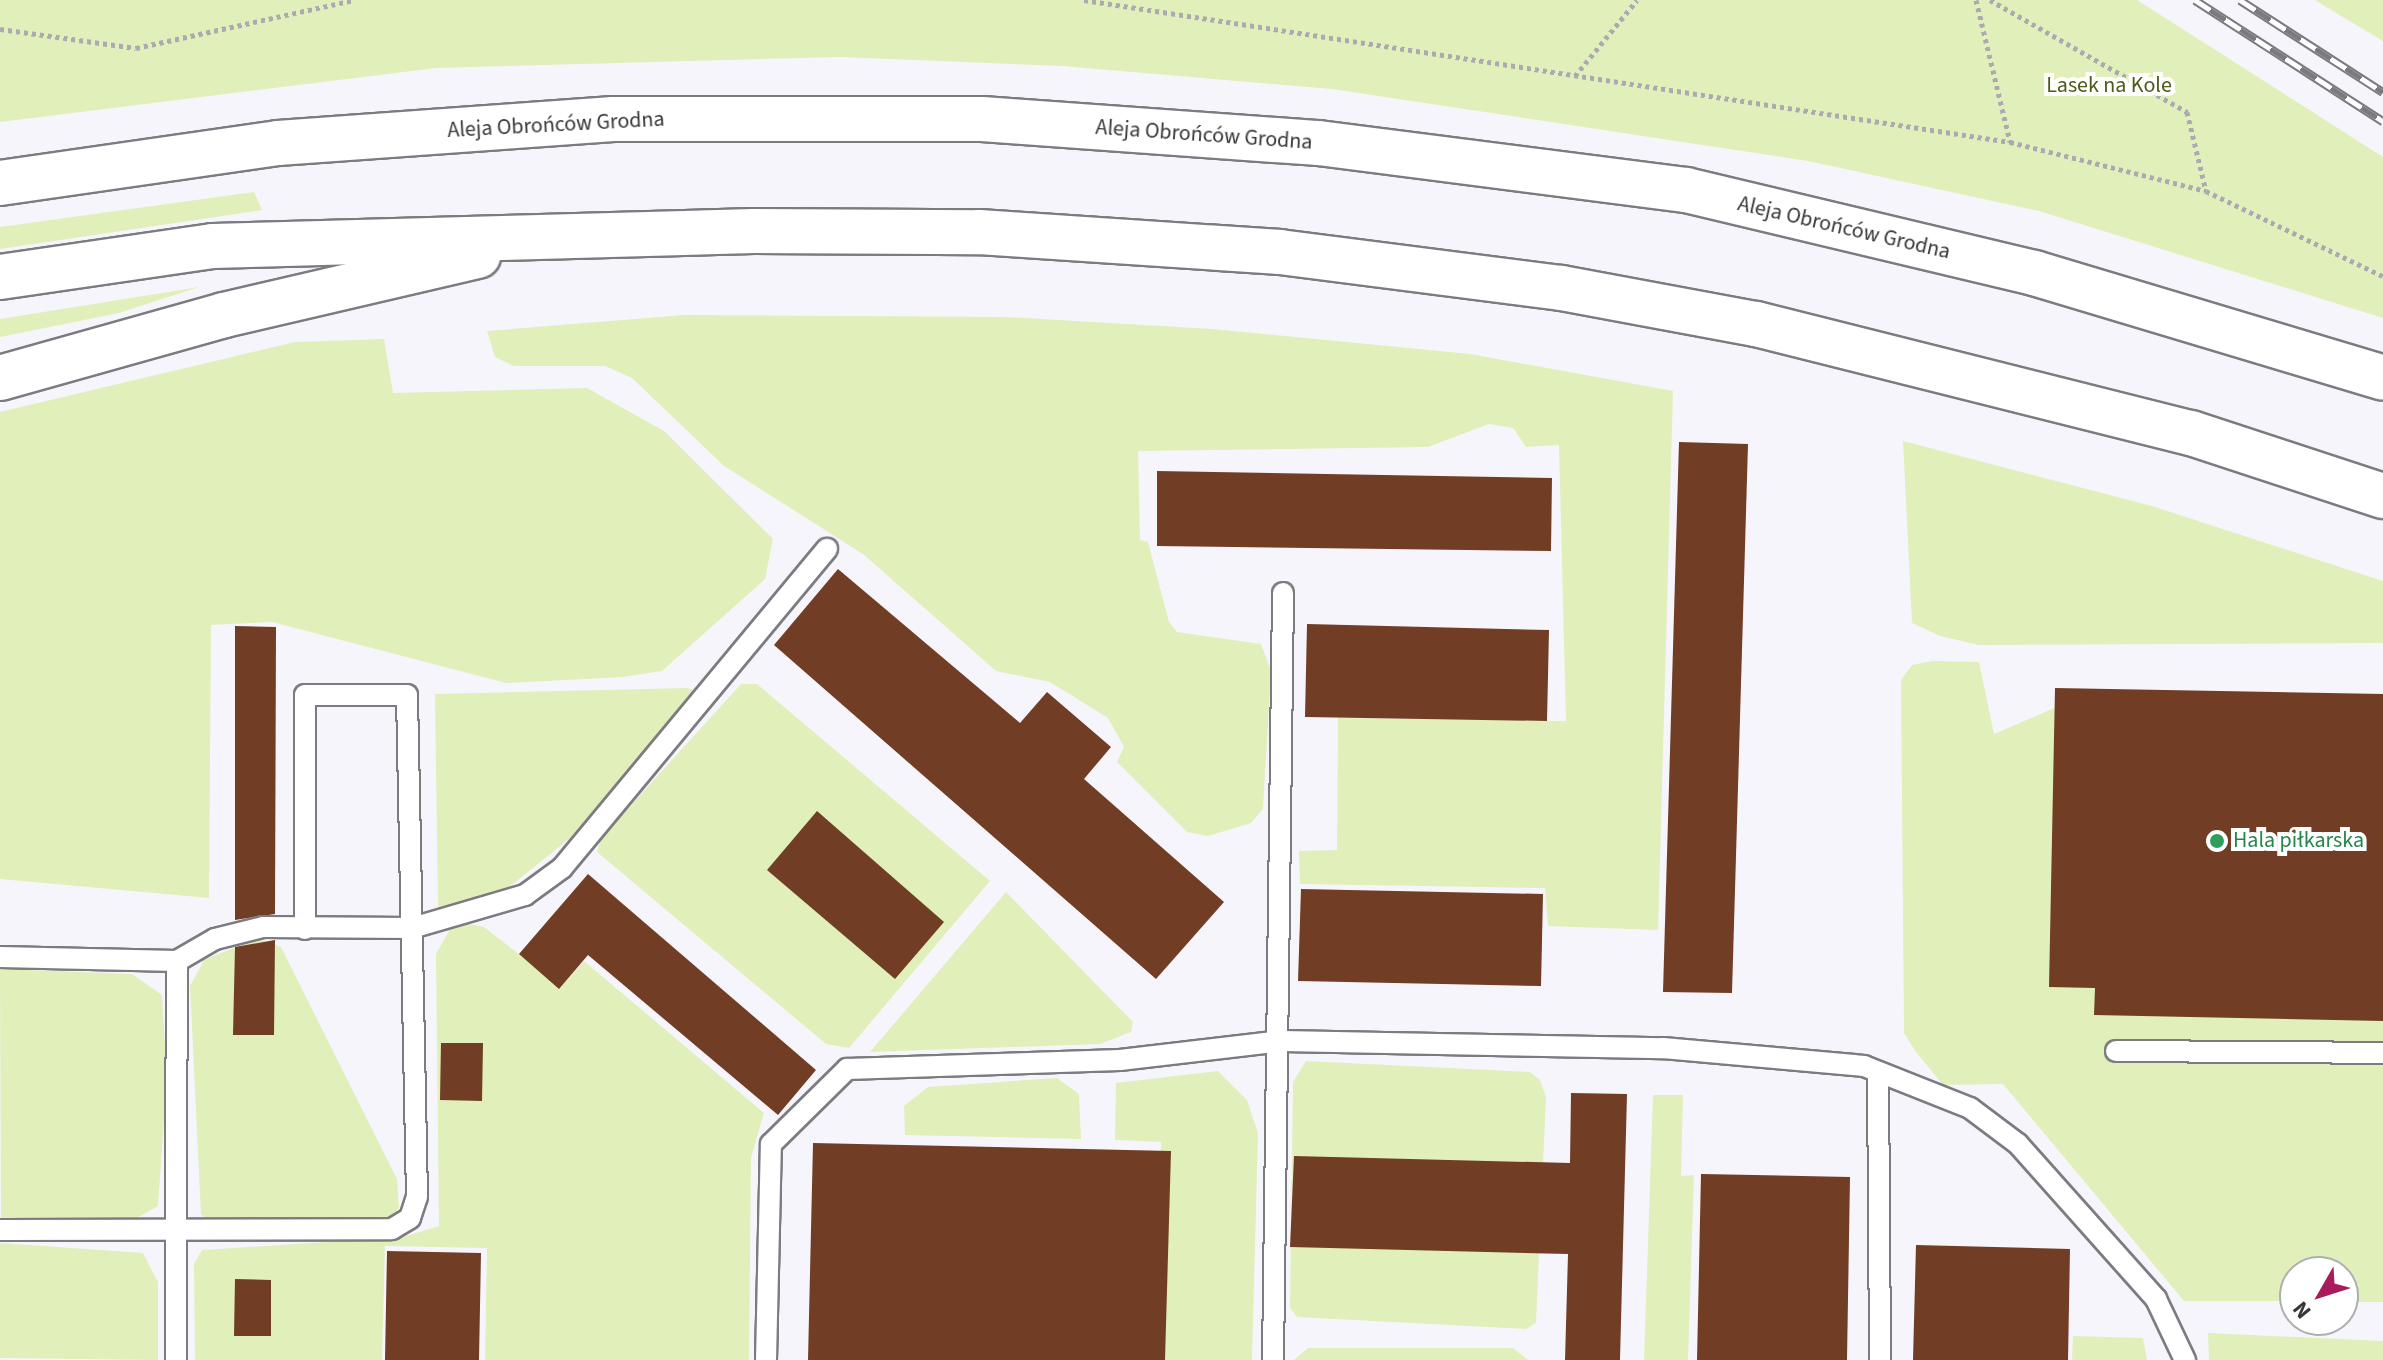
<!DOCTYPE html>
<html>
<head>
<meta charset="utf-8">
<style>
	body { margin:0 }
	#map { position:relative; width:2383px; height:1360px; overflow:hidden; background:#f7f5fc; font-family:"Source Sans 3",sans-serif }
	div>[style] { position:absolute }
	.green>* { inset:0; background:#e1efbb }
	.building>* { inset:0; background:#713d24 }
	.path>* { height:5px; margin-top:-2.5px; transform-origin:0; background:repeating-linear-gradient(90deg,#acaab0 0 4px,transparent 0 8px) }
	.roads { filter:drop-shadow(2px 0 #7c7b81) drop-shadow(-2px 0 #7c7b81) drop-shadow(0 2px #7c7b81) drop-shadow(0 -2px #7c7b81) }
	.lane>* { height:20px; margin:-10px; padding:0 10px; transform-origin:10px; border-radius:10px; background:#fff }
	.highway>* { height:44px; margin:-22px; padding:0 22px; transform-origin:22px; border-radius:22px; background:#fff }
	.rail>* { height:9px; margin-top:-4.5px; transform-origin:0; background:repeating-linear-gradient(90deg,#fff 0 18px,#7b7a7e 0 36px); box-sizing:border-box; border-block:2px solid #7b7a7e }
	.dots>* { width:22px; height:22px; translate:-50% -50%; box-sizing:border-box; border:4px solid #fff; border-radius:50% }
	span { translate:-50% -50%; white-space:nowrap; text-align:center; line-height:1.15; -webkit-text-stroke:8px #fff; paint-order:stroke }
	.park-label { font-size:22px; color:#4e5b1a }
	.street-label { font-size:22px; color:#373639 }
	.leisure-label { font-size:22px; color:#27864d }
	.left { translate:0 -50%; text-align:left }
	.north { position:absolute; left:2279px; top:1256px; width:80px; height:80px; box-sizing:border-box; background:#fff; border:2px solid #afafb0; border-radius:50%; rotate:231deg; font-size:22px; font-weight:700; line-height:32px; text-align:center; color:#373639 }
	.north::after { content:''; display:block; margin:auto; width:28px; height:36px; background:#a91b5a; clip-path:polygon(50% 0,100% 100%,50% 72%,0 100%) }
</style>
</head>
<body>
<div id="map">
	<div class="green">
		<i style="clip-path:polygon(0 0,2137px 0,2383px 157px,2383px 318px,2039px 211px,1808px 161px,1332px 89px,1062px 66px,840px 57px,436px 68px,0 122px)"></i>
		<i style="clip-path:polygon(2315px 0,2383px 0,2383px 41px,2326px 7px)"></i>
		<i style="clip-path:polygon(254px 192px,262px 210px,0 249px,0 227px)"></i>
		<i style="clip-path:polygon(199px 287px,119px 313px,0 337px,0 319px)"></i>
		<i style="clip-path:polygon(684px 315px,1006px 317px,1212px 329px,1470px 354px,1673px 391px,1658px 930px,1548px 926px,1545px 888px,1300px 884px,1299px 851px,1337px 850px,1338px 718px,1566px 721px,1559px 445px,1526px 447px,1513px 428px,1489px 424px,1428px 447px,1138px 451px,1140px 540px,1148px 542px,1169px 622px,1177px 632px,1261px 644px,1271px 671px,1263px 809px,1251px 823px,1208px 836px,1187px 832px,1117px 762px,1124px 747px,1108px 718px,1050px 682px,996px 671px,863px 554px,724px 466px,632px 378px,605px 366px,514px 366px,495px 357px,487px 331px)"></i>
		<i style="clip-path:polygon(384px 339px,393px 393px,587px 388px,664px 431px,773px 539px,765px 579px,662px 671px,623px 677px,506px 683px,272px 622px,211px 625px,209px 898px,0 879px,0 412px,295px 342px)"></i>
		<i style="clip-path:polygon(1903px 441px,2152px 506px,2383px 581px,2383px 643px,1979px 645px,1940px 636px,1912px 623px)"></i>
		<i style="clip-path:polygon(1932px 661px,1979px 662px,1994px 734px,2059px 706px,2383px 709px,2383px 1302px,2343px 1302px,2343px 1272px,2295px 1272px,2295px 1301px,2184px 1301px,2003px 1084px,1943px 1085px,1916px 1052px,1904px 1033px,1901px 680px,1912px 665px)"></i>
		<i style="clip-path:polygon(741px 684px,757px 684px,990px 881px,849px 1048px,826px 1044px,597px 852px,601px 838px)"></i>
		<i style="clip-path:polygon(687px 688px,696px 691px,570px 838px,503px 892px,438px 908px,435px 694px)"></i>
		<i style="clip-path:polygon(1006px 892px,1133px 1022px,1131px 1032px,1100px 1044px,870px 1052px)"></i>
		<i style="clip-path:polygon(468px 924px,484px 927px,561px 987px,584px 961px,764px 1113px,751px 1158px,749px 1360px,485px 1360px,487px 1248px,385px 1246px,382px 1360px,195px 1360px,194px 1264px,202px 1250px,403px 1237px,439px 1226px,436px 954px,450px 929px)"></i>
		<i style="clip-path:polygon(257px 938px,281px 947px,397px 1179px,399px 1208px,386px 1221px,208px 1221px,201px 1214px,190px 986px,204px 960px)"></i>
		<i style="clip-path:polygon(0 969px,132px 974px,162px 995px,167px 1078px,158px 1206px,133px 1220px,106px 1223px,1px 1219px)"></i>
		<i style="clip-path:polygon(1306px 1061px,1530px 1072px,1540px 1080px,1546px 1097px,1536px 1323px,1526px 1329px,1297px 1317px,1290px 1308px,1293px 1082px)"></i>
		<i style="clip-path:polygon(1218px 1071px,1247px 1100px,1258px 1133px,1252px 1360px,1156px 1360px,1161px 1142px,1115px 1140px,1116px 1083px)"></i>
		<i style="clip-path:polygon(1057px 1078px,1079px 1094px,1081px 1139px,905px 1135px,904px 1106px,928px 1087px)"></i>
		<i style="clip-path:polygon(1653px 1095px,1683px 1095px,1681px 1176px,1694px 1175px,1688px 1360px,1644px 1360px)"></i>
		<i style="clip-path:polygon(0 1243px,143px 1253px,158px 1282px,158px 1360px,0 1358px)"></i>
		<i style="clip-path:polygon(2208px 1333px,2383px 1341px,2383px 1360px,2209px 1360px)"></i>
		<i style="clip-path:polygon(2073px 1336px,2143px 1338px,2147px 1360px,2072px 1360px)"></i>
		<i style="clip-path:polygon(1308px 1348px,1513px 1348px,1528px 1360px,1294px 1360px)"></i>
	</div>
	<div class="building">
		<i style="clip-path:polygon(1679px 442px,1748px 444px,1732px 993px,1663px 992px)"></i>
		<i style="clip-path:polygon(1157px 471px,1552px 478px,1551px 551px,1157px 546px)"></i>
		<i style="clip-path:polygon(838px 569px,1020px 723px,1047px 692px,1111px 747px,1084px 779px,1224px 902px,1156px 979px,774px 645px)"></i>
		<i style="clip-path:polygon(1307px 624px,1549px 630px,1547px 721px,1305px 717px)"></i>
		<i style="clip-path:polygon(235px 626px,276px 627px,275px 914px,235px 920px)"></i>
		<i style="clip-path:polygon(2055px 688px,2383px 694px,2383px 1021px,2094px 1015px,2095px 988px,2049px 987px)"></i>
		<i style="clip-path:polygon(817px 811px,944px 922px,895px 979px,767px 870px)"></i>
		<i style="clip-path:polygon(588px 874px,816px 1070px,778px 1115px,588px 955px,559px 989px,519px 954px)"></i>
		<i style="clip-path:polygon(1301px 889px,1543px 894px,1541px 986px,1298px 981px)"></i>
		<i style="clip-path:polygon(275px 940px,274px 1035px,233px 1035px,235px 947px)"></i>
		<i style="clip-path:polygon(441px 1043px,483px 1043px,482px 1101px,440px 1100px)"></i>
		<i style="clip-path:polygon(1571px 1093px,1627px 1094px,1620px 1360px,1565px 1360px,1568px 1254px,1290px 1247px,1294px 1156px,1570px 1163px)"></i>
		<i style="clip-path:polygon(813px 1143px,1171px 1151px,1165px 1360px,808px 1360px)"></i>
		<i style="clip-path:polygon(1701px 1174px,1850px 1177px,1847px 1360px,1697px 1360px)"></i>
		<i style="clip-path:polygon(1916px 1245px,2070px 1249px,2068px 1360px,1913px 1360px)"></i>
		<i style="clip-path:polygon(387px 1251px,481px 1253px,479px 1360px,385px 1360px)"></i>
		<i style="clip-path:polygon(235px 1279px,271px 1280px,271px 1336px,234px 1336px)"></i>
	</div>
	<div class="path">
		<i style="left:1084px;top:0;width:937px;rotate:8.72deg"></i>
		<i style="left:2010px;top:142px;width:202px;rotate:14deg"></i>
		<i style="left:2206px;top:191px;width:196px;rotate:25.7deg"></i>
		<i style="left:1976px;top:0;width:146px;rotate:76.5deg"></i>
		<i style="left:1990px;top:0;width:227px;rotate:29.6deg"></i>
		<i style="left:2187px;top:112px;width:81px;rotate:76.5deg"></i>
		<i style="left:0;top:29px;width:137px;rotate:8deg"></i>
		<i style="left:136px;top:48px;width:224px;rotate:-12.4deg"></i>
		<i style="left:1575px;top:76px;width:98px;rotate:-50.8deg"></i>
	</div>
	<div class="roads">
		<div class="lane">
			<i style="left:0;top:957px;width:177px;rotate:1.3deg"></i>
			<i style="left:177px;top:961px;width:44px;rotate:-30.1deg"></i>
			<i style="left:215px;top:939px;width:49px;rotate:-14deg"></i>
			<i style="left:263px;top:927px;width:149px;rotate:0.4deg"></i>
			<i style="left:412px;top:928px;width:118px;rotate:-16.3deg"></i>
			<i style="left:525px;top:895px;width:46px;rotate:-36.1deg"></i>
			<i style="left:562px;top:868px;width:415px;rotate:-50.3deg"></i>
			<i style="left:2116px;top:1051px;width:267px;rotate:0.4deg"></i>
			<i style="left:1878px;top:1072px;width:288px;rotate:89.6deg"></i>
			<i style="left:0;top:1230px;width:392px;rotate:-0.1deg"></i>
			<i style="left:392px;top:1229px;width:21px;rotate:-31deg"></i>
			<i style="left:410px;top:1218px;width:22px;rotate:-72deg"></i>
			<i style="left:417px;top:1197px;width:502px;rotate:-91.14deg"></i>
			<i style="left:407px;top:695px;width:102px;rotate:180deg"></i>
			<i style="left:305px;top:695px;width:234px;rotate:90deg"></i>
			<i style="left:176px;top:1360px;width:399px;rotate:-89.9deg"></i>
			<i style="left:766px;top:1360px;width:216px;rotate:-88.7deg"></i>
			<i style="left:771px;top:1144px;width:107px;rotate:-44.6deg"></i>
			<i style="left:847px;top:1069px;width:273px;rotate:-1.9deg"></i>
			<i style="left:1120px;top:1060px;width:163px;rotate:-6.7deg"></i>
			<i style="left:1282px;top:1041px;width:381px;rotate:1.1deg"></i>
			<i style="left:1663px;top:1048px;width:202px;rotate:5.1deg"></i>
			<i style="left:1864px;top:1066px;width:114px;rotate:21.6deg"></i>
			<i style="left:1970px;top:1108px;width:60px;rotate:36.9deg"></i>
			<i style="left:2018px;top:1144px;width:208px;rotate:48.3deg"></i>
			<i style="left:2156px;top:1299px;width:68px;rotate:64.6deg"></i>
			<i style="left:1273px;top:1360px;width:767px;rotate:-89.25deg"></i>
		</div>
		<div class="highway">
			<i style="left:0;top:183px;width:281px;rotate:-8.2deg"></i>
			<i style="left:278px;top:143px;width:336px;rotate:-4.1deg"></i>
			<i style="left:613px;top:119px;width:369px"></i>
			<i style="left:982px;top:119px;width:338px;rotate:4.1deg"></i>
			<i style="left:1319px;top:143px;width:370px;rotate:7.3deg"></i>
			<i style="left:1686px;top:190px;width:358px;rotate:13.4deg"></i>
			<i style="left:2034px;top:273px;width:364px;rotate:16.7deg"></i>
			<i style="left:0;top:277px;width:215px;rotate:-8.3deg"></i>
			<i style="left:213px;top:246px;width:541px;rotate:-1.59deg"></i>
			<i style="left:754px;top:231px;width:225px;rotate:0.3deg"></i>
			<i style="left:979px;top:232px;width:302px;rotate:3.8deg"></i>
			<i style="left:1280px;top:252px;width:283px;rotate:7.3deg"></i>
			<i style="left:1561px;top:288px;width:198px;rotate:10.5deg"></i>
			<i style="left:1756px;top:324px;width:448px;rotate:14.1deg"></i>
			<i style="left:2191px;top:433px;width:202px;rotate:18.2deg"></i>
			<i style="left:0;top:378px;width:233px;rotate:-15.7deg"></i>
			<i style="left:224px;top:315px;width:261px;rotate:-13.1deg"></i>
		</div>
	</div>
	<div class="rail">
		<i style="left:2195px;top:0;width:224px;rotate:32.8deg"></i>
		<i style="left:2240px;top:0;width:170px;rotate:32.8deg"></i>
	</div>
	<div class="dots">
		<i style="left:2217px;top:841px;background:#2e9e5b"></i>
	</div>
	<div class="park-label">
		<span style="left:2109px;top:86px">Lasek na Kole</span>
	</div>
	<div class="street-label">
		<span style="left:556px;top:125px;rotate:-3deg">Aleja Obrońców Grodna</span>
		<span style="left:1204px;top:135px;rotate:4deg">Aleja Obrońców Grodna</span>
		<span style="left:1844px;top:228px;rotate:13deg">Aleja Obrońców Grodna</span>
	</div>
	<div class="leisure-label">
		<span class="left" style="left:2233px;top:841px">Hala piłkarska</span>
	</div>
	<div class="north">N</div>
</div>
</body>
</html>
